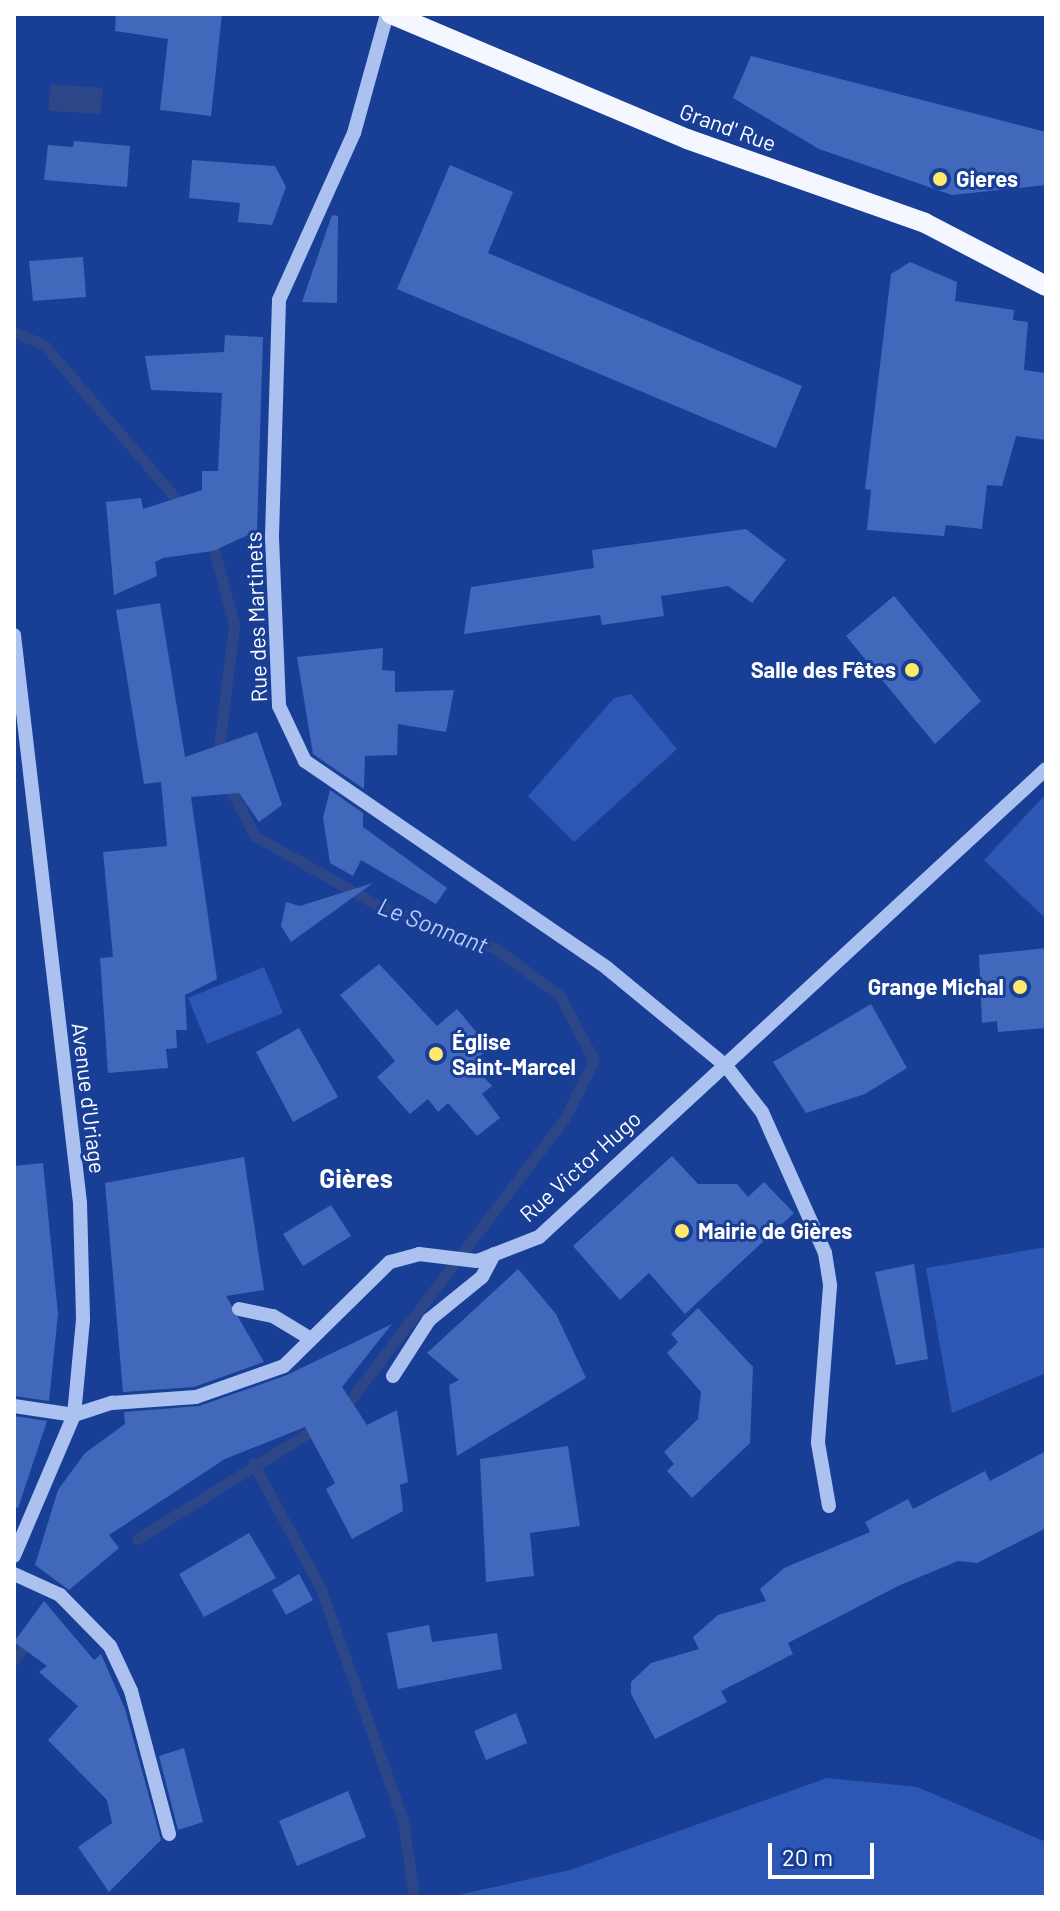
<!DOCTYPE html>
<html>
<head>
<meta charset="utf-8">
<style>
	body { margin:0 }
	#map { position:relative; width:1060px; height:1911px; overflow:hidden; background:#193e95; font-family:Barlow,sans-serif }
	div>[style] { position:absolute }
	.green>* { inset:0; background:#2d57b4 }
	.water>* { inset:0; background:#2c4688 }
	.stream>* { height:11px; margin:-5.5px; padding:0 5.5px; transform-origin:5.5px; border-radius:5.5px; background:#2c4688 }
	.building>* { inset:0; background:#4268bc }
	.minor>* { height:14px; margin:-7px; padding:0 7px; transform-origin:7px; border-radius:7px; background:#abc1f0 }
	.major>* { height:20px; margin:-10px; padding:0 10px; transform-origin:10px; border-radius:10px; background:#f4f7ff }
	.dots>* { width:22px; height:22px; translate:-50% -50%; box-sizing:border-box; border:4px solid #193e95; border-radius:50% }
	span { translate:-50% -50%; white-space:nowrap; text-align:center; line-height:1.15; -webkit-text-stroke:6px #193e95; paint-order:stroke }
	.street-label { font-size:22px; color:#fff }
	.poi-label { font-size:22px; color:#fff; font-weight:700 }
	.left { translate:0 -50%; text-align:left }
	.right { translate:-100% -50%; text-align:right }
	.water-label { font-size:24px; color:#b7ccf7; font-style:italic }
	.quarter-label { font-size:26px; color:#fff; font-weight:700 }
	.frame { position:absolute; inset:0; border:16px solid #fff; pointer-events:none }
	.scale { position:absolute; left:768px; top:1843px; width:106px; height:36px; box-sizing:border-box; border:4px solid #fff; border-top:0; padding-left:10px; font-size:24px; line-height:28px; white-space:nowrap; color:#fff; -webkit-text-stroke:6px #193e95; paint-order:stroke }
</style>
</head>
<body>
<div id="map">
	<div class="green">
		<i style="clip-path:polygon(631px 694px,677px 749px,574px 842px,528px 796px,614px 698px)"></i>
		<i style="clip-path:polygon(1046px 794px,1046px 919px,984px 860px)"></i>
		<i style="clip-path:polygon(264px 967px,283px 1013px,207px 1044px,188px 998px)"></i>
		<i style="clip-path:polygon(1046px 1247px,1046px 1373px,952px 1413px,926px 1268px)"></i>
		<i style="clip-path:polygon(827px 1778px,917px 1787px,1046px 1842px,1046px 1897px,449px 1897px,570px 1870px)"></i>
	</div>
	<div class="water">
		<i style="clip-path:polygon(51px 84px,103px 88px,100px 114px,48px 111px)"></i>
	</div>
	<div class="stream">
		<i style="left:14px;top:332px;width:33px;rotate:23deg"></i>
		<i style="left:44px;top:345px;width:215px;rotate:49.3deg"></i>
		<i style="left:211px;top:539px;width:88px;rotate:74.9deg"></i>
		<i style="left:234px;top:624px;width:134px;rotate:96.9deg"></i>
		<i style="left:227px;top:783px;width:60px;rotate:62.2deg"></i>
		<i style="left:255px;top:836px;width:142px;rotate:29.4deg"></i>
		<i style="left:379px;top:906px;width:126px;rotate:20deg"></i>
		<i style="left:497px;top:949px;width:79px;rotate:36.7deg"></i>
		<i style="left:560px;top:996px;width:72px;rotate:62deg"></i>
		<i style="left:594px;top:1060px;width:65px;rotate:116.6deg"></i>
		<i style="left:565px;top:1118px;width:366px;rotate:127.3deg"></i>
		<i style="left:253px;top:1463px;width:143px;rotate:61.6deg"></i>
		<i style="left:321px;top:1589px;width:245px;rotate:70.5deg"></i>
		<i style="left:403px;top:1820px;width:78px;rotate:81.9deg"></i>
		<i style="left:137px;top:1539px;width:214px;rotate:-31.8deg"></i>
		<i style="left:14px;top:1660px;width:15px;rotate:-53deg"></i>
	</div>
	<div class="building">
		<i style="clip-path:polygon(116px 14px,222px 14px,211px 116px,160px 110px,168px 39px,115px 31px)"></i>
		<i style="clip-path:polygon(751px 56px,1046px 132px,1046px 185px,952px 195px,819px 149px,733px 98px)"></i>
		<i style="clip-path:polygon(74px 141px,130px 146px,127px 187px,44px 180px,48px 145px,73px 147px)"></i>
		<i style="clip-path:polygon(192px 160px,275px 166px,286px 187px,272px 225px,238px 222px,240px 203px,189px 198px)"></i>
		<i style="clip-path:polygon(450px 165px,513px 192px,488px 253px,802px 386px,776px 448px,397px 289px)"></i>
		<i style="clip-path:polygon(332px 215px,338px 216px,337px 303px,302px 302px)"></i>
		<i style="clip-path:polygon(83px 257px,86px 297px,33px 301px,29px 261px)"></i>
		<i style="clip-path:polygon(910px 262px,957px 282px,955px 301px,1014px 310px,1013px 320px,1028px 322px,1024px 370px,1046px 373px,1046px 440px,1016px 436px,1002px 486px,987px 485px,982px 529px,946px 525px,944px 536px,867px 530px,871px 490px,865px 489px,891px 274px)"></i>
		<i style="clip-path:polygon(225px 335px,263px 337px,257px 531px,213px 551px,163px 558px,155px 562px,157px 576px,114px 595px,106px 502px,141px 498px,143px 509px,202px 490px,202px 471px,218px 471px,222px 393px,151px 390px,145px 356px,224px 352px)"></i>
		<i style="clip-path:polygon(746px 529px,786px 560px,752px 603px,728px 586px,661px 596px,664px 616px,602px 625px,600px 615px,464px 634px,471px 587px,594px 568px,592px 550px)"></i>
		<i style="clip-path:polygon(894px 596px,981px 701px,935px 744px,846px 636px)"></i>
		<i style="clip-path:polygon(160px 603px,185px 757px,257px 732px,282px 805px,259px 822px,239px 793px,191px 797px,217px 979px,185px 995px,187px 1030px,176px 1030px,177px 1048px,166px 1049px,168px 1068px,108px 1073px,100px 958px,113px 957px,103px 852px,167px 846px,161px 782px,144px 784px,116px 610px)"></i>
		<i style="clip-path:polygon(383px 648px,382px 670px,395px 671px,395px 692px,454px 690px,446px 732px,398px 724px,397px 755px,365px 756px,364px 789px,313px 754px,297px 657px)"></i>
		<i style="clip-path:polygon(330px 790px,363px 813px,363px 827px,447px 888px,436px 904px,361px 860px,353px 876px,330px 863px,323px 818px)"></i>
		<i style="clip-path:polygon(373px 883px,291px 942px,281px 926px,286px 902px,300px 906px)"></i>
		<i style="clip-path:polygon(1046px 948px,1046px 1028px,998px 1032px,997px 1021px,982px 1023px,979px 955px)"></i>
		<i style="clip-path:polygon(379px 964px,437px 1026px,457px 1009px,489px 1047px,472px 1064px,492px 1086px,482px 1094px,500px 1118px,477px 1136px,448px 1103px,438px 1112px,428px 1099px,410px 1114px,377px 1077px,395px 1061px,340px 995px)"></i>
		<i style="clip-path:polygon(871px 1004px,907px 1068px,865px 1094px,806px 1113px,773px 1062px)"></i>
		<i style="clip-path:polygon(299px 1028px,338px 1097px,293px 1122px,256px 1052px)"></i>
		<i style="clip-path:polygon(672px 1156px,698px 1184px,737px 1184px,748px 1197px,764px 1182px,794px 1213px,685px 1314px,649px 1273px,620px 1300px,573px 1246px)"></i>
		<i style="clip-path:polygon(244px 1157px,264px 1290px,226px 1296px,264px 1362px,194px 1387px,123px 1392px,105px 1183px)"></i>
		<i style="clip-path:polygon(43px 1163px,58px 1314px,49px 1401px,14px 1396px,14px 1166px)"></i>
		<i style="clip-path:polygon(331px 1205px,351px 1236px,303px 1266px,283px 1234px)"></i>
		<i style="clip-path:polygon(914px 1264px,928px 1359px,896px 1365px,875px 1272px)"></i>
		<i style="clip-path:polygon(518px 1269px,556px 1314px,586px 1378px,457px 1456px,449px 1385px,459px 1380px,427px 1353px)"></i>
		<i style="clip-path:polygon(698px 1308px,753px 1367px,750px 1443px,692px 1498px,667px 1471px,674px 1464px,664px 1452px,698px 1419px,701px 1392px,667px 1353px,678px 1342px,671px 1334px)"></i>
		<i style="clip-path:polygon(392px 1324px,342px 1387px,367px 1425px,397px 1410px,408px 1482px,400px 1485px,403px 1511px,352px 1539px,326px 1489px,335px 1483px,305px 1427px,225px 1459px,109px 1535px,119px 1548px,69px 1590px,35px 1565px,58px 1490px,85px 1453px,125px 1424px,124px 1412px,199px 1406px,287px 1375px)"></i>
		<i style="clip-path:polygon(14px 1416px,47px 1421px,18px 1508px,14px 1507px)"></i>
		<i style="clip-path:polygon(568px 1446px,580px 1526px,530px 1533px,534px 1576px,486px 1582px,480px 1459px)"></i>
		<i style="clip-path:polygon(1046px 1451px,1046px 1528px,977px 1563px,958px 1561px,898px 1586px,788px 1643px,793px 1654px,721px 1691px,727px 1702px,655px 1739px,631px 1694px,631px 1682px,651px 1663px,699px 1649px,693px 1637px,718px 1615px,766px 1601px,760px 1589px,784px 1568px,870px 1532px,865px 1522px,908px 1499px,913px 1509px,985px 1471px,990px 1481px)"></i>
		<i style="clip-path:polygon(249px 1533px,276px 1578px,204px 1617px,179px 1574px)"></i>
		<i style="clip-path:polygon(299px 1574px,313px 1600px,286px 1615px,272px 1590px)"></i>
		<i style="clip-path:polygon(44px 1601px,94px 1660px,101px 1654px,125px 1709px,161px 1840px,109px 1892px,78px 1847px,112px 1823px,107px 1800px,48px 1740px,78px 1706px,39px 1672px,47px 1666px,14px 1642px)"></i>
		<i style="clip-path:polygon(429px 1625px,432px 1642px,497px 1633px,502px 1669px,398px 1689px,387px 1633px)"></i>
		<i style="clip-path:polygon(516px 1713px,527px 1743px,486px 1760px,474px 1731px)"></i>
		<i style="clip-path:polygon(184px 1748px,203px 1822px,178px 1830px,159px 1756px)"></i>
		<i style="clip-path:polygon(348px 1791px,366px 1837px,297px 1866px,279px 1821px)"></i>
	</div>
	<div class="minor">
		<i style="left:387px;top:14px;width:123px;rotate:105.5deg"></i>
		<i style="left:354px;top:133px;width:183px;rotate:114.2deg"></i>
		<i style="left:279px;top:300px;width:238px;rotate:91.7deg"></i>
		<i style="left:272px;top:538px;width:168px;rotate:87.6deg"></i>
		<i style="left:279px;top:706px;width:61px;rotate:64.7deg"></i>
		<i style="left:305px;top:761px;width:366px;rotate:34.4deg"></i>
		<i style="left:607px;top:968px;width:154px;rotate:39.5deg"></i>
		<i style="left:726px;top:1066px;width:58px;rotate:52deg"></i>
		<i style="left:762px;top:1112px;width:154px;rotate:65.9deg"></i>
		<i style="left:825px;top:1253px;width:33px;rotate:81deg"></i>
		<i style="left:830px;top:1286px;width:157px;rotate:94.4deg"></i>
		<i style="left:818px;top:1443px;width:64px;rotate:80.1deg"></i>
		<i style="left:14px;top:635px;width:572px;rotate:83.37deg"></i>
		<i style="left:80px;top:1203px;width:117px;rotate:88.5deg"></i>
		<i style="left:83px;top:1320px;width:95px;rotate:95.4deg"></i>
		<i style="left:74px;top:1415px;width:153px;rotate:113.1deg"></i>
		<i style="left:239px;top:1309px;width:35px;rotate:12deg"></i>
		<i style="left:273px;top:1316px;width:44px;rotate:31.2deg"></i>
		<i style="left:393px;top:1376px;width:67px;rotate:-57.3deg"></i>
		<i style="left:429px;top:1320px;width:68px;rotate:-39.1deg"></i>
		<i style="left:482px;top:1277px;width:26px;rotate:-62deg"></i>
		<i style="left:14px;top:1406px;width:61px;rotate:8.5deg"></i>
		<i style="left:74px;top:1415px;width:40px;rotate:-18deg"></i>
		<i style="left:112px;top:1403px;width:84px;rotate:-4.1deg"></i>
		<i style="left:196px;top:1397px;width:93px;rotate:-19.4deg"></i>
		<i style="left:284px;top:1366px;width:148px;rotate:-44.5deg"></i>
		<i style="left:390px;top:1262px;width:30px;rotate:-15deg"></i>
		<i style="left:419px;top:1254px;width:58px;rotate:6.9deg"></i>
		<i style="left:477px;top:1261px;width:66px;rotate:-21.2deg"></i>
		<i style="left:539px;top:1237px;width:690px;rotate:-42.71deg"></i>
		<i style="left:14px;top:1574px;width:51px;rotate:24.5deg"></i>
		<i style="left:60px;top:1595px;width:71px;rotate:45.6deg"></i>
		<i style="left:110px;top:1646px;width:50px;rotate:65deg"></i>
		<i style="left:131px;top:1691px;width:148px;rotate:75.1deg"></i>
	</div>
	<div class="major">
		<i style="left:391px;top:14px;width:321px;rotate:22.9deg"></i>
		<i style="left:687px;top:139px;width:252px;rotate:19.4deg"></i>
		<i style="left:925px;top:223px;width:136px;rotate:27.5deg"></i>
	</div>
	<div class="dots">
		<i style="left:940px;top:179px;background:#ffe86a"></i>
		<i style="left:912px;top:670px;background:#ffe86a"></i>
		<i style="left:1020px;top:987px;background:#ffe86a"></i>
		<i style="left:436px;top:1054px;background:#ffe86a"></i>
		<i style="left:682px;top:1231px;background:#ffe86a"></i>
	</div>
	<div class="street-label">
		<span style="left:728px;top:127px;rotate:20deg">Grand' Rue</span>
		<span style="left:256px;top:617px;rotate:-92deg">Rue des Martinets</span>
		<span style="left:89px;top:1098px;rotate:83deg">Avenue d'Uriage</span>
		<span style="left:580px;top:1166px;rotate:-42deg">Rue Victor Hugo</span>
	</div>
	<div class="poi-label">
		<span class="left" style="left:956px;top:179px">Gieres</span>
		<span class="right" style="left:896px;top:670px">Salle des Fêtes</span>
		<span class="right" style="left:1004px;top:987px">Grange Michal</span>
		<span class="left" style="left:452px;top:1054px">Église<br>Saint-Marcel</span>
		<span class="left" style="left:698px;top:1231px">Mairie de Gières</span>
	</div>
	<div class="water-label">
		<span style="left:433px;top:925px;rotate:21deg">Le Sonnant</span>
	</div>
	<div class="quarter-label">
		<span style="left:356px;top:1178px">Gières</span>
	</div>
	<div class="frame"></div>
	<div class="scale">20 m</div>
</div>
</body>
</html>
